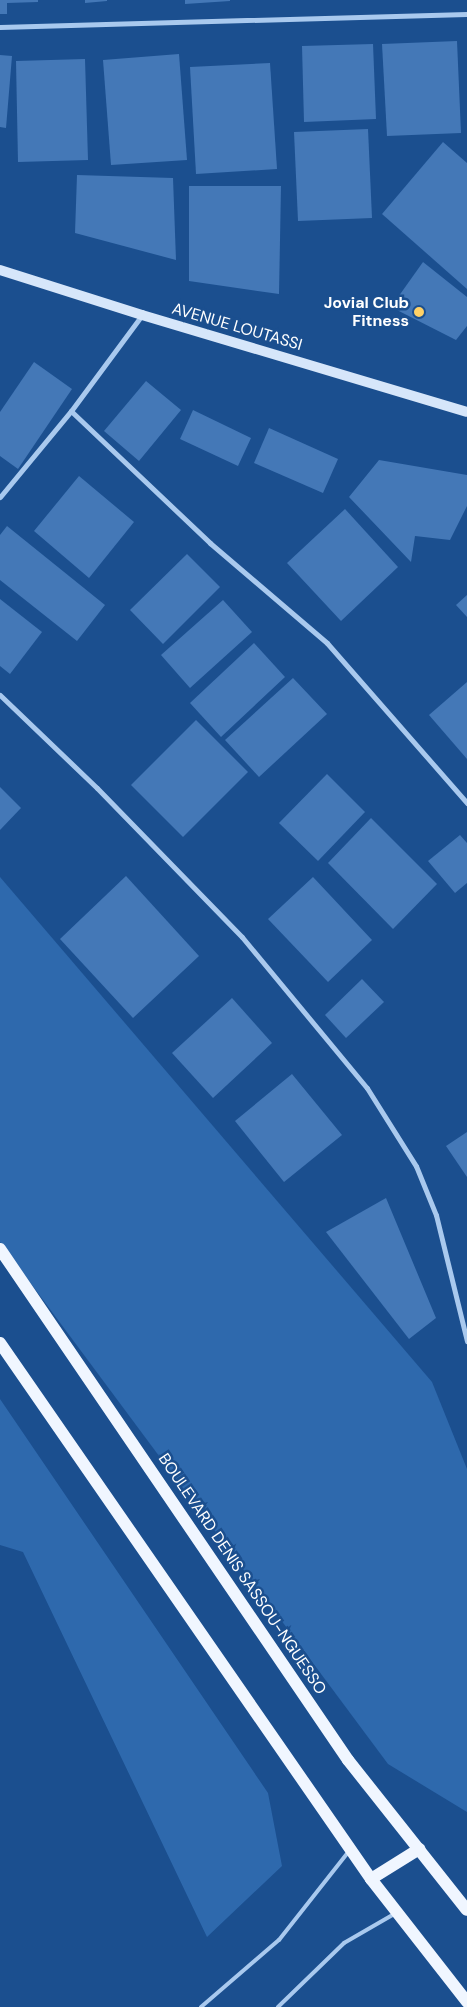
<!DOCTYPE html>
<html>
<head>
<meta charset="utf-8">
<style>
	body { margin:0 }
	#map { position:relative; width:467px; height:2007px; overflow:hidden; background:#1b4f8f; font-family:"DM Sans",sans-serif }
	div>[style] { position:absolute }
	.green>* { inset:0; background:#2e69ad }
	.building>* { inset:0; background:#4478b7 }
	.lane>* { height:4px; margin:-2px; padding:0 2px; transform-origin:2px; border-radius:2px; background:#a9c9ee }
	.street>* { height:5px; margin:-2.5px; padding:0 2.5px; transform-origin:2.5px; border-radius:2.5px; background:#a9c9ee }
	.secondary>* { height:10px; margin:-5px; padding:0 5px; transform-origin:5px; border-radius:5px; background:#d6e6fa }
	.primary>* { height:12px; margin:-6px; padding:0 6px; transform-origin:6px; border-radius:6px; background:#f0f6ff }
	.dots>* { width:14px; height:14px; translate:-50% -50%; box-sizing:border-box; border:2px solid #1b4f8f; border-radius:50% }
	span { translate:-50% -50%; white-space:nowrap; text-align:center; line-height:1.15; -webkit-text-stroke:5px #1b4f8f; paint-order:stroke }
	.poi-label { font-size:16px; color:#fff; font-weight:700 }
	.right { translate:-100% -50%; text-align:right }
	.street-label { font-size:16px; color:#fff }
</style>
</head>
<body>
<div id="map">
	<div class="green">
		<i style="clip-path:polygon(0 877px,432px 1382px,467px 1469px,467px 1812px,388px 1764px,0 1242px)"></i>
		<i style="clip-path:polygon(0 1399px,268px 1793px,282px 1866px,207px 1937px,23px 1552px,0 1545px)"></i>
	</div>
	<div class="building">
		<i style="clip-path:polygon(0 0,38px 0,38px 2px,7px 3px,7px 14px,0 14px)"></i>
		<i style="clip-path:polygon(85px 0,107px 0,107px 1px,85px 3px)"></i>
		<i style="clip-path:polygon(185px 0,230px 0,230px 1px,185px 4px)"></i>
		<i style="clip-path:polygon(457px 41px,461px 133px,387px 136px,382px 44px)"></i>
		<i style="clip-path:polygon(373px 44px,376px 119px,304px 122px,302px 46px)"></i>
		<i style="clip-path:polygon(179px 54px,187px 160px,111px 165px,103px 60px)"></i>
		<i style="clip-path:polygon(0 55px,12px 56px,6px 128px,0 127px)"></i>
		<i style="clip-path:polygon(85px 59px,88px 160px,18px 162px,16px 61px)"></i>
		<i style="clip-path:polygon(270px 63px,277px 169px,196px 174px,190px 67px)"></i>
		<i style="clip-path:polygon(368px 129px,372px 218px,298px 221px,294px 132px)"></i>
		<i style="clip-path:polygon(443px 142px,467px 163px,467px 289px,382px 214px)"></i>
		<i style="clip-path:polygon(77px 175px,173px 178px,176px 260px,75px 233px)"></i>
		<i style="clip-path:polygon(189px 186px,281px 186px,279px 294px,189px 281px)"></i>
		<i style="clip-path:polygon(423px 262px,467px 297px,467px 326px,456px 340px,391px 307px)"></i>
		<i style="clip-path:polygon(34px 362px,72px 389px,18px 469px,0 456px,0 412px)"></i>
		<i style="clip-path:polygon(146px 381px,181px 410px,139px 461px,104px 431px)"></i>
		<i style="clip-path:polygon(193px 410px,251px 438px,238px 466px,180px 439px)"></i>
		<i style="clip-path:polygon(269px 428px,338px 459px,323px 493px,254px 463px)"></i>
		<i style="clip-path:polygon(379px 460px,467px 475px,467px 506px,450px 540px,415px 536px,411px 562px,349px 497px)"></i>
		<i style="clip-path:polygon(79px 476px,134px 522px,89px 578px,34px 531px)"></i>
		<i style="clip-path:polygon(345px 509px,398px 567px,341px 621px,287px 563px)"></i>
		<i style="clip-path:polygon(7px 526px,105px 605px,77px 641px,0 580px,0 535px)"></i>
		<i style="clip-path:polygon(187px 554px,220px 587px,163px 644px,130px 610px)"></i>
		<i style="clip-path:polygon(467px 595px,467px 617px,456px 605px)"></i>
		<i style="clip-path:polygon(0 599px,42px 632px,10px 674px,0 666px)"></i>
		<i style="clip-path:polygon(223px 600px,252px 632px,190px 688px,161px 655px)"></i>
		<i style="clip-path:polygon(254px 643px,285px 677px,221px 737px,190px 703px)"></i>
		<i style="clip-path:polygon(293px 678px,327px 714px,259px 777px,225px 740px)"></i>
		<i style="clip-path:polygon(467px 682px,467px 759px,429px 715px)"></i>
		<i style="clip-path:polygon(196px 720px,248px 772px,183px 837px,131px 785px)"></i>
		<i style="clip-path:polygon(327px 774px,365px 812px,318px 861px,279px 823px)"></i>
		<i style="clip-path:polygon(0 787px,21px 808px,0 830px)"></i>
		<i style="clip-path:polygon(371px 818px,437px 884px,393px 929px,328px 863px)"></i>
		<i style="clip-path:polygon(460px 835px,467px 843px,467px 883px,455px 893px,428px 861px)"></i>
		<i style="clip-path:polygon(126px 876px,199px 956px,133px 1018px,60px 939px)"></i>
		<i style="clip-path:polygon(313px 877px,372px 940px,328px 982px,268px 919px)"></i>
		<i style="clip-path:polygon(362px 979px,384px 1002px,346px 1038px,325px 1015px)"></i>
		<i style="clip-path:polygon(232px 998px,272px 1043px,213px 1098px,172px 1053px)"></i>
		<i style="clip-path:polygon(292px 1074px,342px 1135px,284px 1182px,235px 1121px)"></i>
		<i style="clip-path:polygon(467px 1132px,467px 1177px,446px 1146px)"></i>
		<i style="clip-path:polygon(386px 1198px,436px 1318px,409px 1339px,326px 1232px)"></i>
	</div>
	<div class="lane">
		<i style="left:201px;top:2007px;width:103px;rotate:-40.7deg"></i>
		<i style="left:279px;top:1940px;width:113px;rotate:-51.8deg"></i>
		<i style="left:278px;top:2007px;width:92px;rotate:-44.1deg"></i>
		<i style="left:344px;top:1943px;width:58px;rotate:-30.1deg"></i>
	</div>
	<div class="street">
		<i style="left:0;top:27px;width:467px;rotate:-1.6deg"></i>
		<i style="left:71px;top:411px;width:192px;rotate:43.5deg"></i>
		<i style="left:210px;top:543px;width:154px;rotate:40.5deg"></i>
		<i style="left:327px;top:643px;width:213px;rotate:48.8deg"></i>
		<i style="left:0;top:497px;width:112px;rotate:-50.5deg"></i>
		<i style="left:71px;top:411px;width:119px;rotate:-53.5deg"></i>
		<i style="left:0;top:695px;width:134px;rotate:43.8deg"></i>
		<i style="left:97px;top:788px;width:208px;rotate:45.8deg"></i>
		<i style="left:242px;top:937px;width:196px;rotate:50.4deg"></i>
		<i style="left:367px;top:1088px;width:92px;rotate:57.9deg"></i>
		<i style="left:416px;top:1166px;width:53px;rotate:67.8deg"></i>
		<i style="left:436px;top:1215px;width:130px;rotate:76.2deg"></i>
	</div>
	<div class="secondary">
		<i style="left:0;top:270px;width:149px;rotate:17.6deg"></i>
		<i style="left:142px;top:315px;width:339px;rotate:16.6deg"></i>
	</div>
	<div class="primary">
		<i style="left:0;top:1249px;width:618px;rotate:55.74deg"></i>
		<i style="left:348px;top:1760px;width:191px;rotate:51.6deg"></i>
		<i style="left:0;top:1343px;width:652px;rotate:55.31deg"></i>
		<i style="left:371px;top:1879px;width:156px;rotate:52deg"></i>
		<i style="left:371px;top:1879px;width:57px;rotate:-32deg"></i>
	</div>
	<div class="dots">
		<i style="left:419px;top:312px;background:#ffd166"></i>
	</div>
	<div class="poi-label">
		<span class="right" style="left:409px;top:312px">Jovial Club<br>Fitness</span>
	</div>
	<div class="street-label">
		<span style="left:237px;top:327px;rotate:16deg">AVENUE LOUTASSI</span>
		<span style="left:242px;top:1574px;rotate:56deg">BOULEVARD DENIS SASSOU-NGUESSO</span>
	</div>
</div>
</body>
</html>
